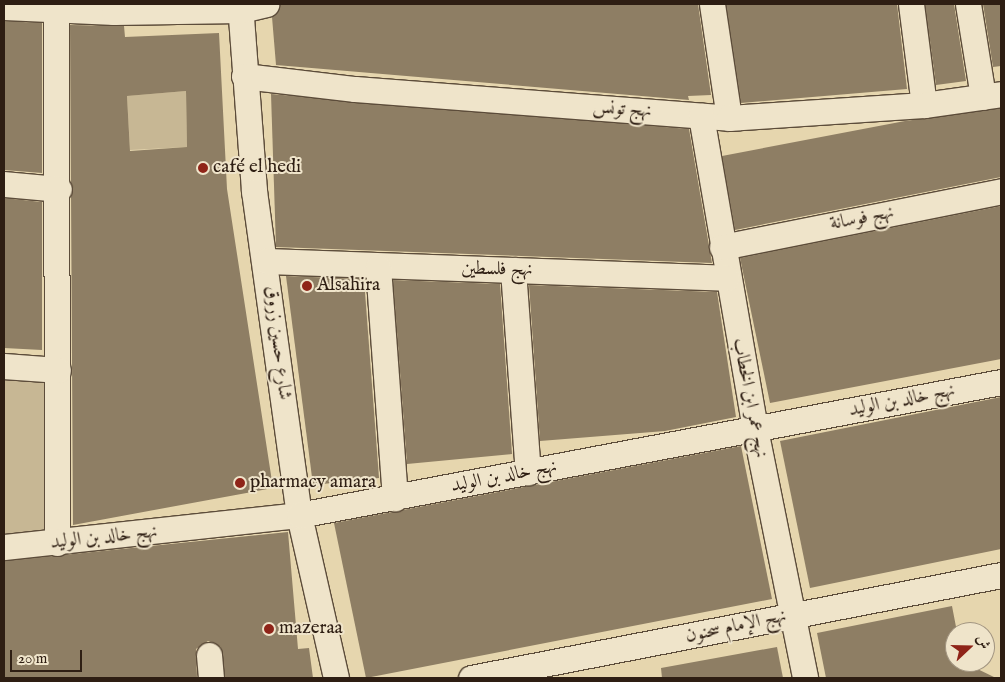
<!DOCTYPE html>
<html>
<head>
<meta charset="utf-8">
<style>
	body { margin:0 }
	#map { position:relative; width:1005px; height:682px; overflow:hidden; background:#e6d6ae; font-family:"IM FELL English",Amiri,serif }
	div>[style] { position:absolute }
	.green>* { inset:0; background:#c7b794 }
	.building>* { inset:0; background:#8e7e64 }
	.roads { filter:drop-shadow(1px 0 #5c4c3a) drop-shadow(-1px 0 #5c4c3a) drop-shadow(0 1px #5c4c3a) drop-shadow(0 -1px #5c4c3a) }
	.minor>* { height:25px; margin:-12.5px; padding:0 12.5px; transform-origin:12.5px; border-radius:12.5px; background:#efe4ca }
	.dots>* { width:14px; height:14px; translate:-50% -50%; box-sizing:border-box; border:2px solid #efe4ca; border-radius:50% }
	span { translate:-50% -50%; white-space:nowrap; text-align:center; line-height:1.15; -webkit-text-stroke:4px #efe4ca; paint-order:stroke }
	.street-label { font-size:19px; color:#2e1e13 }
	.poi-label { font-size:19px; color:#2e1e13 }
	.left { translate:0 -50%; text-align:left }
	.frame { position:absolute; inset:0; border:5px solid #2e1e13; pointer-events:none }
	.north { position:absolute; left:945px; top:622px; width:50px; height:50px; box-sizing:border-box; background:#efe4ca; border:1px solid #a29581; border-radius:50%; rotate:69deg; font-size:14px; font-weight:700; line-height:20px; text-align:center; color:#2e1e13 }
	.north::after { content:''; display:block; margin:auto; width:18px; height:22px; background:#8f2418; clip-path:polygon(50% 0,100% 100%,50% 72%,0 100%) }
	.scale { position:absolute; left:10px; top:650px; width:72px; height:22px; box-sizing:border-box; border:2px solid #2e1e13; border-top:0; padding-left:6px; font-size:15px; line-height:18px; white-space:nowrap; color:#2e1e13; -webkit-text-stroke:4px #efe4ca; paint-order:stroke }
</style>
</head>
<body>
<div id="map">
	<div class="green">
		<i style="clip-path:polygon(186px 91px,187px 147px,130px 150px,127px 96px)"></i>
		<i style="clip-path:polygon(4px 379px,49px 380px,47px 535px,4px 534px)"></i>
	</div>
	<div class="building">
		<i style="clip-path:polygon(280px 4px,698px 4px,711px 95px,688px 96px,689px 100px,276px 65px,272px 17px)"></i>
		<i style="clip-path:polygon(726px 4px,897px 4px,907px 89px,741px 103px)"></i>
		<i style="clip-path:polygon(925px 4px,954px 4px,966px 81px,936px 85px)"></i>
		<i style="clip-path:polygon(983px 4px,1001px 4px,1001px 66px,993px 67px)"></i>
		<i style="clip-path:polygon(4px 21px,42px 23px,42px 173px,4px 170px)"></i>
		<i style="clip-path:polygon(evenodd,70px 25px,124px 26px,125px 37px,219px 33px,227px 189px,273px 488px,73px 525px,70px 25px,186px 91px,187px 147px,130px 151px,127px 96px,186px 91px)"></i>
		<i style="clip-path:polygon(271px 94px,689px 129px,712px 263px,276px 247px)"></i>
		<i style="clip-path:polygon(1001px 108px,1001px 177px,735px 230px,722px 156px,905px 121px)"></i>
		<i style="clip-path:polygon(4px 198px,42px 202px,42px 350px,4px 348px)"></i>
		<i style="clip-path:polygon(1001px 206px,1001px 359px,770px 403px,740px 258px)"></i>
		<i style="clip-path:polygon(286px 276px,364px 279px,379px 478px,313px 485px)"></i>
		<i style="clip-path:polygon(393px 280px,500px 284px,512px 454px,407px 464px)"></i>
		<i style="clip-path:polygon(529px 285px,717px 292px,736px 417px,665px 431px,540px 441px)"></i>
		<i style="clip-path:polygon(1001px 397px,1001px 549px,810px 588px,780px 441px)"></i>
		<i style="clip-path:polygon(741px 446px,772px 599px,366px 678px,334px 523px)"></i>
		<i style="clip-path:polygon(288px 532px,298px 649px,309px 648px,313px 678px,225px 678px,221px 647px,208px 641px,196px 649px,197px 678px,4px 678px,4px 561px)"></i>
		<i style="clip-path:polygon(952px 606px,957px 632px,955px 662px,963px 662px,996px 678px,826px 678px,817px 633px)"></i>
		<i style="clip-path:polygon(777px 647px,783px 678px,662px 678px,661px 668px)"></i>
	</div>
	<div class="roads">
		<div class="minor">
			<i style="left:240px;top:4px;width:188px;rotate:85.7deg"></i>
			<i style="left:254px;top:191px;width:327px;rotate:82.1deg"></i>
			<i style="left:299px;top:515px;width:167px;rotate:77.2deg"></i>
			<i style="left:712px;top:4px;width:115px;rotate:81.5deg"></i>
			<i style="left:911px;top:4px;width:102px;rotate:82.7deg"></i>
			<i style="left:968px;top:4px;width:94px;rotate:80.8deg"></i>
			<i style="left:4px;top:7px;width:110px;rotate:2.6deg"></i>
			<i style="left:114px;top:12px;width:127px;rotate:-0.9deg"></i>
			<i style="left:241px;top:10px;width:26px;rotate:-13deg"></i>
			<i style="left:56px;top:9px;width:534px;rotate:89.89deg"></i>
			<i style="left:244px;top:76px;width:112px;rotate:6.7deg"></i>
			<i style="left:355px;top:89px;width:375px;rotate:4.4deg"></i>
			<i style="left:729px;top:118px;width:195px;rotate:-3.8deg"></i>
			<i style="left:924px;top:105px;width:78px;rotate:-8.1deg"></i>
			<i style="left:701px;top:116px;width:318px;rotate:80.2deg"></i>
			<i style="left:755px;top:429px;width:254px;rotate:78.6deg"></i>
			<i style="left:4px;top:184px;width:55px;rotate:5.2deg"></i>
			<i style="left:722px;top:247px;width:285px;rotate:-11.3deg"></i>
			<i style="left:266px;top:261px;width:461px;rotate:2.1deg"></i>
			<i style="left:378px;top:267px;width:232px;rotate:85.8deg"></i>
			<i style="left:513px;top:270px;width:203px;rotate:85.8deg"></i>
			<i style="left:4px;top:366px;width:54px;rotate:4.2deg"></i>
			<i style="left:4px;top:547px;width:297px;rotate:-6.2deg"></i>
			<i style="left:299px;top:515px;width:714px;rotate:-10.73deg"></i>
			<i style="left:209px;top:655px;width:23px;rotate:85deg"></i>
			<i style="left:471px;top:678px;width:540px;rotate:-11deg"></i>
		</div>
	</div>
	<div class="dots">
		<i style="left:203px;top:168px;background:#8f2418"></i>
		<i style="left:307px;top:286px;background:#8f2418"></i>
		<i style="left:240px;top:483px;background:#8f2418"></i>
		<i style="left:269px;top:629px;background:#8f2418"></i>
	</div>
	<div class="street-label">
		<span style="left:622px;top:110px;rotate:4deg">نهج تونس</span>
		<span style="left:862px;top:219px;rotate:-11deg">نهج فوسانة</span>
		<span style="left:497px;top:270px;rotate:1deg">نهج فلسطين</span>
		<span style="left:277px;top:343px;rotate:83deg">شارع حسين زروق</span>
		<span style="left:749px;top:398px;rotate:79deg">نهج عمر ابن الخطاب</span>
		<span style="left:902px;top:401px;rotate:-11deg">نهج خالد بن الوليد</span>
		<span style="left:504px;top:477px;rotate:-11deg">نهج خالد بن الوليد</span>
		<span style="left:104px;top:538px;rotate:-6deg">نهج خالد بن الوليد</span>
		<span style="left:736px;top:627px;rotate:-12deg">نهج الإمام سحنون</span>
	</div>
	<div class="poi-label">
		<span class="left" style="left:213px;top:168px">café el hedi</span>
		<span class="left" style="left:317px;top:286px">Alsahira</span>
		<span class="left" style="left:250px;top:483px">pharmacy amara</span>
		<span class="left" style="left:279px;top:629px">mazeraa</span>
	</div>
	<div class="frame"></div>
	<div class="north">ش</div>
	<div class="scale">20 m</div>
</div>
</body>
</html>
